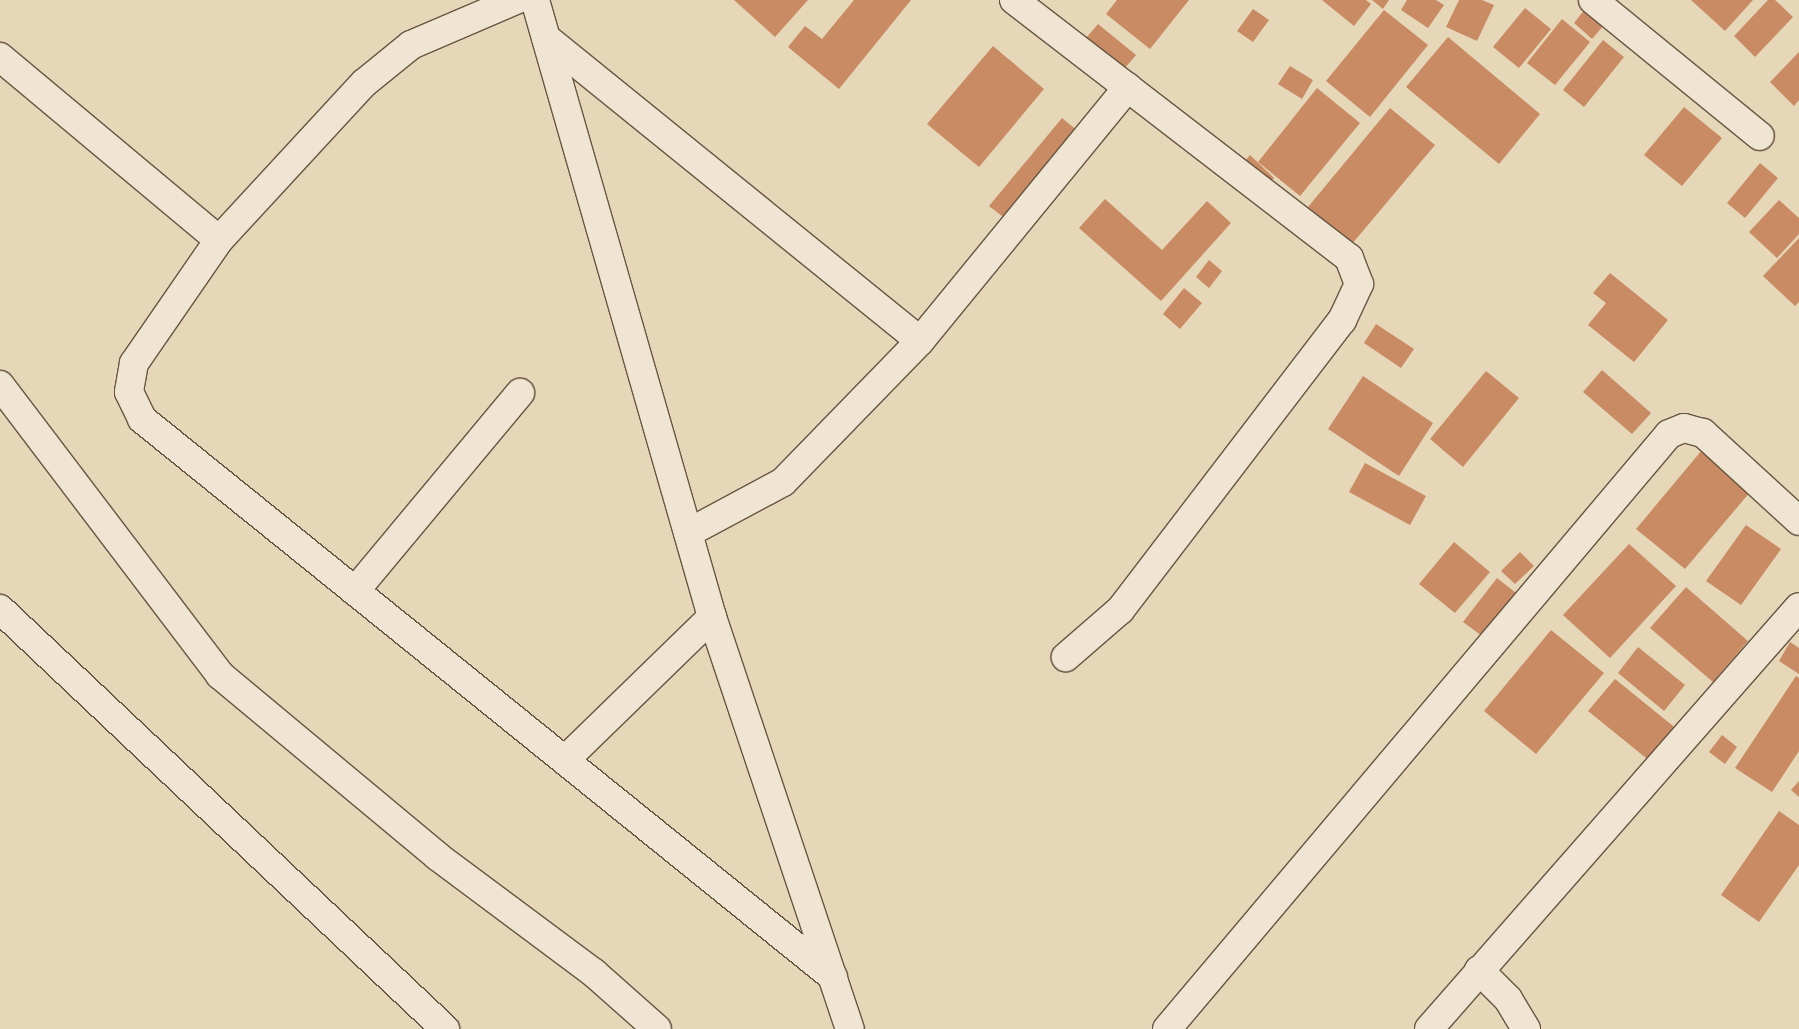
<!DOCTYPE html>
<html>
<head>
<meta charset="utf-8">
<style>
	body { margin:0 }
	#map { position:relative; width:1799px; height:1029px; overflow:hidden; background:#e6d7b9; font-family:Cardo,serif }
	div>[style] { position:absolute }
	.building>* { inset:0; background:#c98b63 }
	.roads { filter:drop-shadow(1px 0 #675642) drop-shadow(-1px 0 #675642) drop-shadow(0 1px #675642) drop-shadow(0 -1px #675642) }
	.minor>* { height:28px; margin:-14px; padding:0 14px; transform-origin:14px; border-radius:14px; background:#efe5d2 }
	span { translate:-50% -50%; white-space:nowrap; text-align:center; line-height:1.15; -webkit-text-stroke:5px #efe5d2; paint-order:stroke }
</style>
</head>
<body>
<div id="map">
	<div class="building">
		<i style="clip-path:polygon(734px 0,808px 0,775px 37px)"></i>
		<i style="clip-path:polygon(854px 0,911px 0,839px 89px,788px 47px,805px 26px,822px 39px)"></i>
		<i style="clip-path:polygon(1117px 0,1189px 0,1150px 49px,1106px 14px)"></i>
		<i style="clip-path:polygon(1322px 0,1366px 0,1371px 4px,1354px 26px)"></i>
		<i style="clip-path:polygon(1372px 0,1389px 0,1383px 9px)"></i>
		<i style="clip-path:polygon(1407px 0,1436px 0,1444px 5px,1428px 28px,1401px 10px)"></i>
		<i style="clip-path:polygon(1459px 0,1482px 0,1494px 5px,1477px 41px,1446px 27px)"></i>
		<i style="clip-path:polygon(1691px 0,1753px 0,1725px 31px)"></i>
		<i style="clip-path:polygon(1768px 0,1775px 0,1793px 17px,1755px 57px,1734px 36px)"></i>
		<i style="clip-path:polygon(1525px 8px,1551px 29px,1519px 68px,1493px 47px)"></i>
		<i style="clip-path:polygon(1253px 9px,1269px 20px,1253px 42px,1237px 31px)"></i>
		<i style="clip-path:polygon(1585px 9px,1604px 25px,1592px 39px,1574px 23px)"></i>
		<i style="clip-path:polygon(1384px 10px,1428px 45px,1370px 117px,1326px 81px)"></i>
		<i style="clip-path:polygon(1562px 19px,1590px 42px,1555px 85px,1527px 63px)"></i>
		<i style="clip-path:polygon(1098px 24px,1136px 55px,1119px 75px,1081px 44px)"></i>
		<i style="clip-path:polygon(1448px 37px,1540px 114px,1499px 164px,1406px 87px)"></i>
		<i style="clip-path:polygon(1603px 40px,1624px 57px,1584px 107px,1563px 90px)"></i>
		<i style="clip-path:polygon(993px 46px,1044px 89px,979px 167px,927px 124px)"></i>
		<i style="clip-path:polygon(1799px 52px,1799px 100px,1794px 106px,1770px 82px)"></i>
		<i style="clip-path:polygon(1290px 66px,1313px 80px,1302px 99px,1278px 84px)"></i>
		<i style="clip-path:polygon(1317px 88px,1360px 123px,1300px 196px,1258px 162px)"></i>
		<i style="clip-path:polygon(1684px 107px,1722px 138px,1682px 186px,1644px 155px)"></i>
		<i style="clip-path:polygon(1390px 108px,1435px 145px,1352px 244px,1308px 207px)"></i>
		<i style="clip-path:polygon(1062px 118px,1079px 132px,1007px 220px,989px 206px)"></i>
		<i style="clip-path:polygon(1250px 155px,1274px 178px,1263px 190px,1239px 168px)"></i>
		<i style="clip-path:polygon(1760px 163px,1778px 178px,1745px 218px,1727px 203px)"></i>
		<i style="clip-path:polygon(1105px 199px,1162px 250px,1207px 201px,1231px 223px,1161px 301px,1079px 228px)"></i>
		<i style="clip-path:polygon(1779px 200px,1799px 218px,1799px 234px,1777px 258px,1749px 232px)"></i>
		<i style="clip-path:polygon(1799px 238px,1799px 302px,1795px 306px,1763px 276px)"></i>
		<i style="clip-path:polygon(1209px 260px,1222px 271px,1209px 288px,1196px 277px)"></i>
		<i style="clip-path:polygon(1610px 273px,1668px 320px,1634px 362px,1588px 325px,1606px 303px,1593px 293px)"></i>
		<i style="clip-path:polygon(1184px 288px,1202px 303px,1180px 329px,1163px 314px)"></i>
		<i style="clip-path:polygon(1376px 324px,1414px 349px,1401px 368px,1364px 343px)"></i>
		<i style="clip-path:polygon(1602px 370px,1651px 413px,1632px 434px,1583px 392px)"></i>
		<i style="clip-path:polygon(1486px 371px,1519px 398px,1463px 467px,1430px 439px)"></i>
		<i style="clip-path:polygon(1363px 376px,1433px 423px,1399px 476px,1328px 429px)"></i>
		<i style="clip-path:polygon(1702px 450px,1751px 491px,1685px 569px,1636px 529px)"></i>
		<i style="clip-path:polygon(1365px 463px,1426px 496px,1410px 525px,1349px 492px)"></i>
		<i style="clip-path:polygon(1746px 525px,1781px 549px,1741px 605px,1706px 581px)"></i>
		<i style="clip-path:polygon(1454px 542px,1490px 572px,1455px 613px,1419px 584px)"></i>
		<i style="clip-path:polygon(1629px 544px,1676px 586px,1610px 658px,1563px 615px)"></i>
		<i style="clip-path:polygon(1520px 552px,1534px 566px,1515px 584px,1501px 571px)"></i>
		<i style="clip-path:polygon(1497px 578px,1516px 593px,1482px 636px,1463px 622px)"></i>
		<i style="clip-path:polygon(1686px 587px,1748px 641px,1713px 682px,1650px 628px)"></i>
		<i style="clip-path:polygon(1551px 630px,1604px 673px,1536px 754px,1484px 711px)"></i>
		<i style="clip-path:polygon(1790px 642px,1799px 648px,1799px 674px,1779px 661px)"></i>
		<i style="clip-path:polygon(1638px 647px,1685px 685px,1664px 711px,1618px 673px)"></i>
		<i style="clip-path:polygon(1796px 676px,1799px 678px,1799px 751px,1772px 792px,1735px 768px)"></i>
		<i style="clip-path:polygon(1615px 679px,1678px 730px,1651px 762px,1588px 711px)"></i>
		<i style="clip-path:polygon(1722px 735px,1737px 747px,1725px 764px,1709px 752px)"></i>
		<i style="clip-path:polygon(1799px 781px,1799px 797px,1791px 790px)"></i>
		<i style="clip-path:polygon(1779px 811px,1799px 825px,1799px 865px,1759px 922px,1721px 895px)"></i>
	</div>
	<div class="roads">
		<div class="minor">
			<i style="left:516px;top:0;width:114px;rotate:156.8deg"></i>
			<i style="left:411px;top:45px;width:60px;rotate:141deg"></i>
			<i style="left:364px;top:83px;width:214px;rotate:132.7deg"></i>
			<i style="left:219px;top:240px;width:150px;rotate:124.6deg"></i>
			<i style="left:134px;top:363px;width:29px;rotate:100deg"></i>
			<i style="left:129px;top:392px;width:30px;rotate:64deg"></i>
			<i style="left:142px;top:419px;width:888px;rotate:38.92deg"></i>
			<i style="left:535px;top:0;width:642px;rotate:73.99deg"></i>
			<i style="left:712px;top:617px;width:434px;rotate:71.5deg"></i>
			<i style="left:1014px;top:0;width:423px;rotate:37.6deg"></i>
			<i style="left:1349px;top:258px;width:28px;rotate:69deg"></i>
			<i style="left:1359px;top:284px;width:40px;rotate:115deg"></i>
			<i style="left:1342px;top:320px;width:365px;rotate:127.4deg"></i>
			<i style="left:1120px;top:610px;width:72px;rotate:139deg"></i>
			<i style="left:1593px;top:0;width:215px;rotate:39.2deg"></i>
			<i style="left:546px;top:38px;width:481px;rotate:39deg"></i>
			<i style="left:0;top:57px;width:285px;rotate:39.9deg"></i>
			<i style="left:0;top:385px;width:364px;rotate:52.8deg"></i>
			<i style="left:220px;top:675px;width:283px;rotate:39.8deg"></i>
			<i style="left:437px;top:856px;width:196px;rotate:36.7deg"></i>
			<i style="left:594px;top:973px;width:84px;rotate:41.6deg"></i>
			<i style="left:688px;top:533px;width:108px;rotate:-28.2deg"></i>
			<i style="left:783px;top:482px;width:197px;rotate:-45.8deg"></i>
			<i style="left:920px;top:341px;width:328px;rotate:-50.7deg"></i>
			<i style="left:355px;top:591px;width:258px;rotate:-50.2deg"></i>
			<i style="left:0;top:609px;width:612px;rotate:43.34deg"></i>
			<i style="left:565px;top:760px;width:205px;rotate:-44.2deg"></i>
			<i style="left:1479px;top:970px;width:41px;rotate:45deg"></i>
			<i style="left:1508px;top:999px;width:35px;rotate:59deg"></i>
			<i style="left:1167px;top:1029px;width:778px;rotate:-49.85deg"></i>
			<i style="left:1669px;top:434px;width:16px;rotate:-22deg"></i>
			<i style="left:1684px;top:428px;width:20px;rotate:15deg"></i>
			<i style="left:1703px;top:433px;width:130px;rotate:42.5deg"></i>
			<i style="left:1429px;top:1029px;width:561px;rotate:-48.76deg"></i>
		</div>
	</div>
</div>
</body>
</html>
